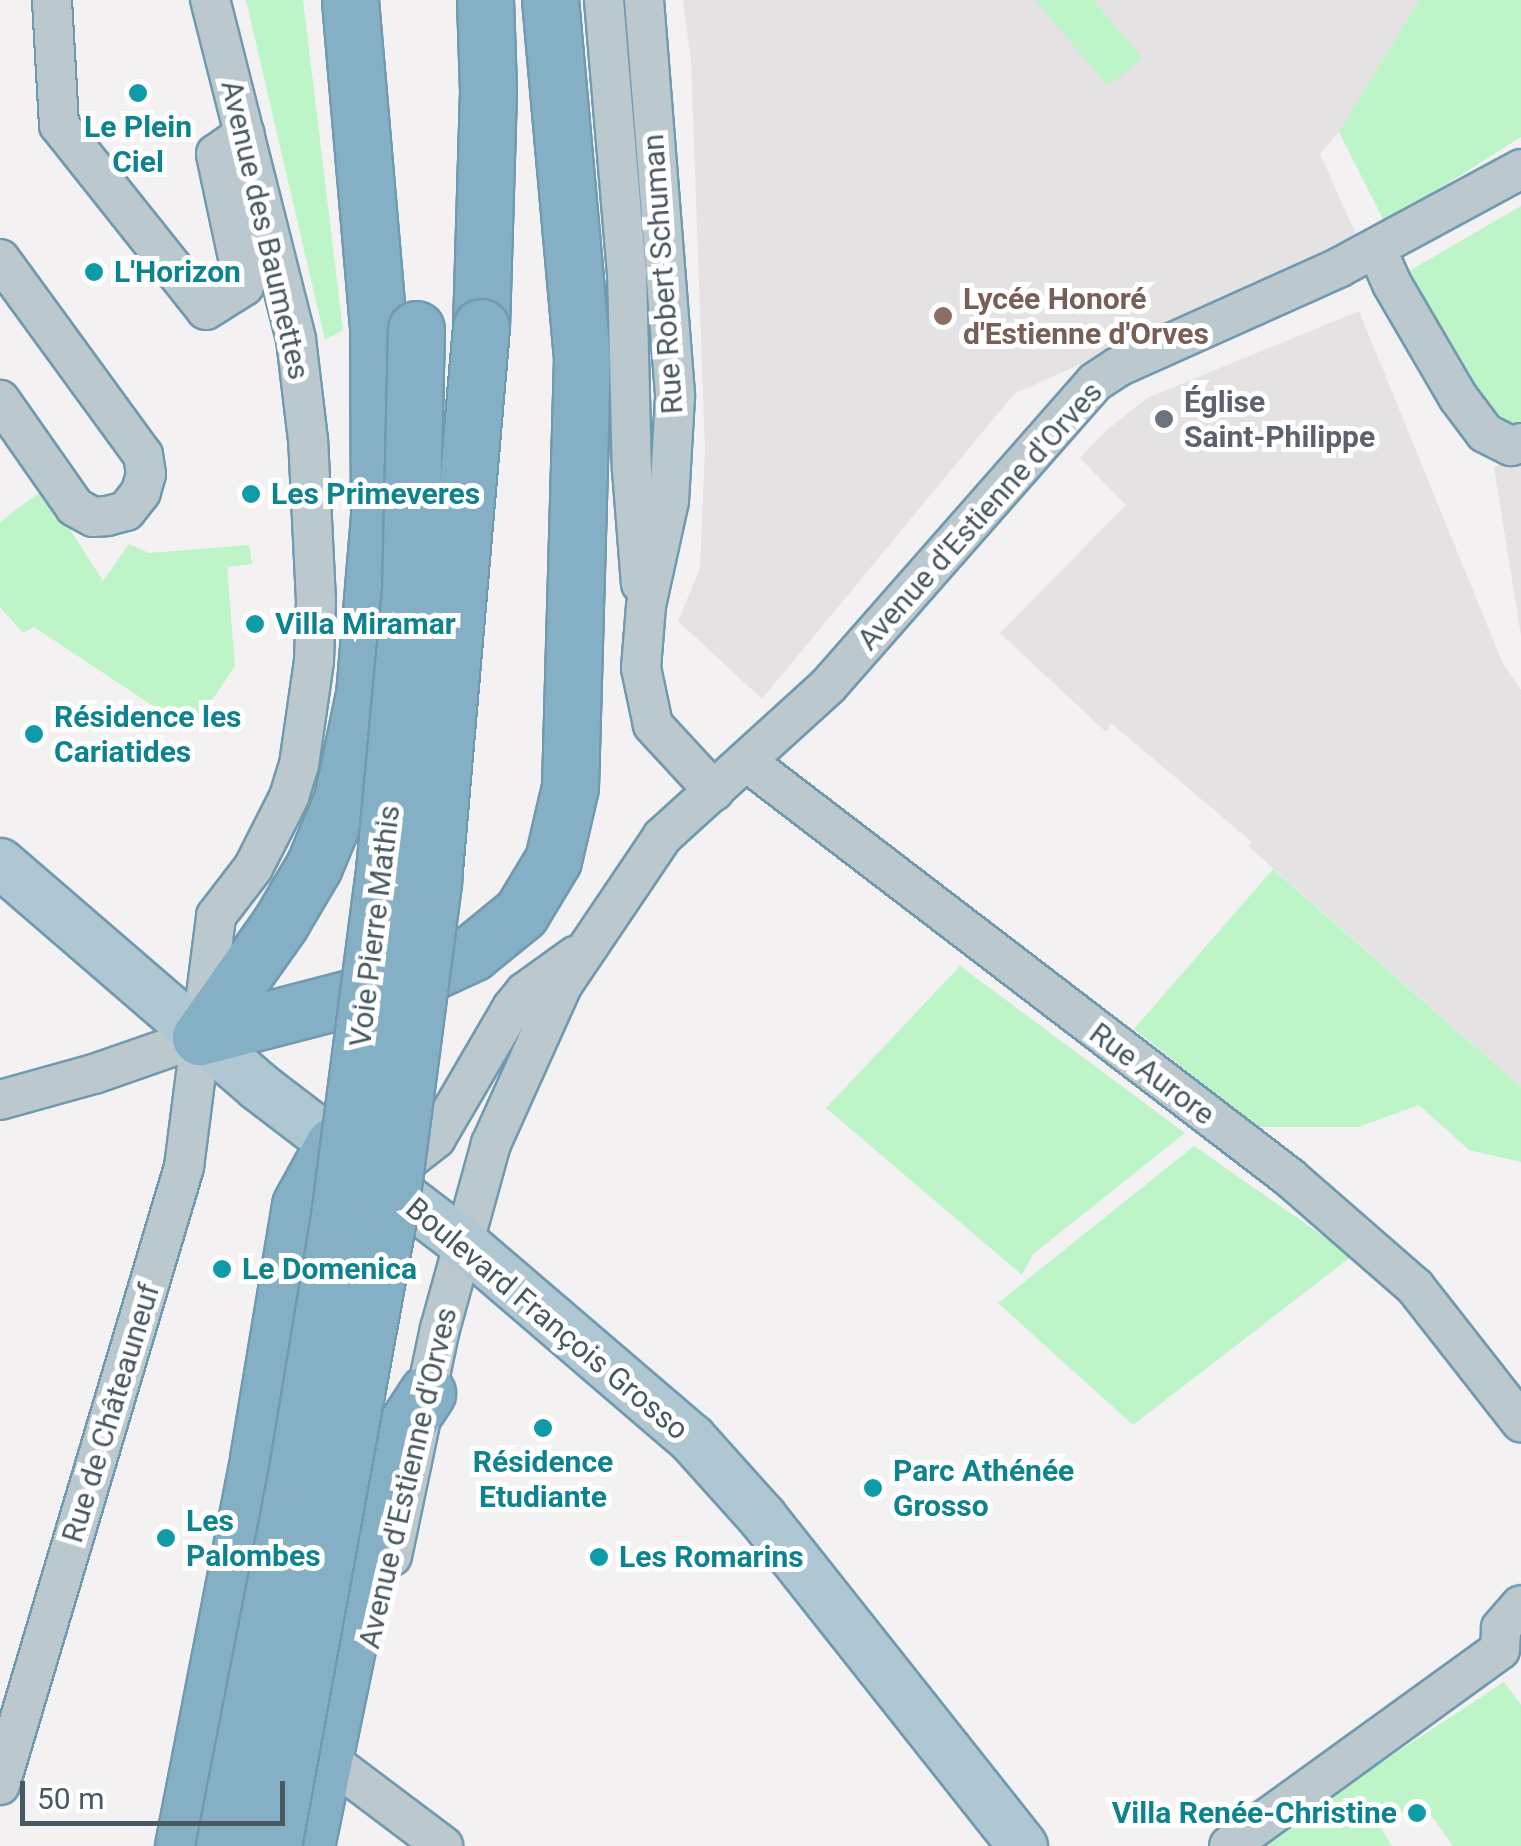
<!DOCTYPE html>
<html>
<head>
<meta charset="utf-8">
<style>
	body { margin:0 }
	#map { position:relative; width:1521px; height:1846px; overflow:hidden; background:#f4f1f2; font-family:Roboto,sans-serif }
	div>[style] { position:absolute }
	.education>* { inset:0; background:#e5e2e4 }
	.green>* { inset:0; background:#bdf4c8 }
	.roads { filter:drop-shadow(2px 0 #709ab0) drop-shadow(-2px 0 #709ab0) drop-shadow(0 2px #709ab0) drop-shadow(0 -2px #709ab0) }
	.minor>* { height:38px; margin:-19px; padding:0 19px; transform-origin:19px; border-radius:19px; background:#bbc9cf }
	.major>* { height:48px; margin:-24px; padding:0 24px; transform-origin:24px; border-radius:24px; background:#afc7d2 }
	.highway>* { height:55px; margin:-27.5px; padding:0 27.5px; transform-origin:27.5px; border-radius:27.5px; background:#85afc4 }
	.bridges { filter:drop-shadow(2px 0 #709ab0) drop-shadow(-2px 0 #709ab0) drop-shadow(0 2px #709ab0) drop-shadow(0 -2px #709ab0) }
	.highway-bridge>* { height:55px; margin:-27.5px; padding:0 27.5px; transform-origin:27.5px; border-radius:27.5px; background:#85afc4 }
	.dots>* { width:28px; height:28px; translate:-50% -50%; box-sizing:border-box; border:5px solid #fff; border-radius:50% }
	span { translate:-50% -50%; white-space:nowrap; text-align:center; line-height:1.15; -webkit-text-stroke:10px #fff; paint-order:stroke }
	.culture-label { font-size:30px; color:#0d838f; font-weight:700 }
	.left { translate:0 -50%; text-align:left }
	.right { translate:-100% -50%; text-align:right }
	.street-label { font-size:30px; color:#475961 }
	.education-label { font-size:30px; color:#785e54; font-weight:700 }
	.worship-label { font-size:30px; color:#5b616d; font-weight:700 }
	.scale { position:absolute; left:20px; top:1781px; width:265px; height:45px; box-sizing:border-box; border:5px solid #475961; border-top:0; padding-left:12px; font-size:30px; line-height:35px; white-space:nowrap; color:#475961; -webkit-text-stroke:8px #fff; paint-order:stroke }
</style>
</head>
<body>
<div id="map">
	<div class="education">
		<i style="clip-path:polygon(683px 0,1419px 0,1339px 132px,1320px 154px,1358px 239px,1014px 394px,762px 699px,678px 621px,700px 568px,705px 449px,691px 61px)"></i>
		<i style="clip-path:polygon(1359px 311px,1503px 664px,1521px 690px,1521px 1087px,1248px 846px,1252px 842px,1111px 723px,1106px 732px,1000px 633px,1126px 505px,1080px 458px,1107px 430px,1147px 398px)"></i>
		<i style="clip-path:polygon(1521px 457px,1521px 636px,1494px 467px)"></i>
	</div>
	<div class="green">
		<i style="clip-path:polygon(246px 0,303px 0,343px 330px,325px 340px)"></i>
		<i style="clip-path:polygon(1035px 0,1093px 0,1142px 58px,1108px 86px)"></i>
		<i style="clip-path:polygon(1419px 0,1521px 0,1521px 137px,1385px 223px,1339px 132px)"></i>
		<i style="clip-path:polygon(1521px 206px,1521px 424px,1503px 433px,1492px 431px,1404px 274px)"></i>
		<i style="clip-path:polygon(44px 489px,103px 581px,129px 544px,149px 553px,249px 545px,252px 564px,227px 567px,235px 666px,191px 731px,34px 627px,23px 633px,0 607px,0 522px)"></i>
		<i style="clip-path:polygon(1273px 869px,1521px 1087px,1521px 1162px,1469px 1150px,1419px 1105px,1358px 1127px,1258px 1127px,1134px 1029px)"></i>
		<i style="clip-path:polygon(960px 966px,1185px 1133px,1033px 1254px,1022px 1275px,826px 1108px)"></i>
		<i style="clip-path:polygon(1194px 1146px,1352px 1256px,1133px 1425px,998px 1303px)"></i>
		<i style="clip-path:polygon(1504px 1682px,1521px 1705px,1521px 1846px,1453px 1846px,1420px 1800px,1384px 1825px,1382px 1830px,1392px 1846px,1254px 1846px)"></i>
	</div>
	<div class="roads">
		<div class="minor">
			<i style="left:52px;top:0;width:125px;rotate:86.8deg"></i>
			<i style="left:59px;top:125px;width:236px;rotate:51.5deg"></i>
			<i style="left:206px;top:310px;width:45px;rotate:-32.3deg"></i>
			<i style="left:244px;top:286px;width:135px;rotate:-102deg"></i>
			<i style="left:216px;top:154px;width:35px;rotate:-35deg"></i>
			<i style="left:604px;top:0;width:273px;rotate:85.2deg"></i>
			<i style="left:627px;top:272px;width:198px;rotate:88.6deg"></i>
			<i style="left:632px;top:470px;width:114px;rotate:85.5deg"></i>
			<i style="left:644px;top:0;width:398px;rotate:85.5deg"></i>
			<i style="left:675px;top:397px;width:104px;rotate:93.3deg"></i>
			<i style="left:669px;top:501px;width:107px;rotate:102.4deg"></i>
			<i style="left:646px;top:606px;width:62px;rotate:94.6deg"></i>
			<i style="left:641px;top:668px;width:58px;rotate:78.1deg"></i>
			<i style="left:653px;top:725px;width:90px;rotate:47.3deg"></i>
			<i style="left:1376px;top:248px;width:39px;rotate:66deg"></i>
			<i style="left:1392px;top:284px;width:131px;rotate:59.7deg"></i>
			<i style="left:1458px;top:397px;width:45px;rotate:53.1deg"></i>
			<i style="left:1485px;top:433px;width:29px;rotate:27deg"></i>
			<i style="left:1511px;top:446px;width:10px;rotate:-17deg"></i>
			<i style="left:0;top:259px;width:243px;rotate:53.9deg"></i>
			<i style="left:143px;top:455px;width:19px;rotate:81deg"></i>
			<i style="left:146px;top:474px;width:19px;rotate:106deg"></i>
			<i style="left:141px;top:492px;width:24px;rotate:128deg"></i>
			<i style="left:126px;top:511px;width:20px;rotate:165deg"></i>
			<i style="left:107px;top:516px;width:14px;rotate:176deg"></i>
			<i style="left:93px;top:517px;width:21px;rotate:-151deg"></i>
			<i style="left:75px;top:507px;width:131px;rotate:-125deg"></i>
			<i style="left:747px;top:762px;width:683px;rotate:37.44deg"></i>
			<i style="left:1289px;top:1177px;width:167px;rotate:41.1deg"></i>
			<i style="left:1415px;top:1287px;width:172px;rotate:51.9deg"></i>
			<i style="left:0;top:1100px;width:98px;rotate:-15.5deg"></i>
			<i style="left:94px;top:1074px;width:112px;rotate:-19.2deg"></i>
			<i style="left:383px;top:1167px;width:25px;rotate:-14deg"></i>
			<i style="left:407px;top:1161px;width:37px;rotate:-38deg"></i>
			<i style="left:436px;top:1138px;width:151px;rotate:-59.7deg"></i>
			<i style="left:512px;top:1008px;width:21px;rotate:-51deg"></i>
			<i style="left:525px;top:992px;width:62px;rotate:-35.8deg"></i>
			<i style="left:392px;top:1556px;width:232px;rotate:-78.1deg"></i>
			<i style="left:440px;top:1329px;width:192px;rotate:-74.6deg"></i>
			<i style="left:491px;top:1144px;width:175px;rotate:-65.8deg"></i>
			<i style="left:563px;top:984px;width:177px;rotate:-56deg"></i>
			<i style="left:662px;top:837px;width:224px;rotate:-42.3deg"></i>
			<i style="left:828px;top:686px;width:405px;rotate:-48.7deg"></i>
			<i style="left:1095px;top:382px;width:27px;rotate:-33deg"></i>
			<i style="left:1118px;top:367px;width:243px;rotate:-24.2deg"></i>
			<i style="left:1340px;top:267px;width:206px;rotate:-28.4deg"></i>
			<i style="left:341px;top:1769px;width:128px;rotate:37deg"></i>
			<i style="left:0;top:1785px;width:645px;rotate:-73.42deg"></i>
			<i style="left:184px;top:1167px;width:253px;rotate:-82.7deg"></i>
			<i style="left:216px;top:916px;width:61px;rotate:-52.4deg"></i>
			<i style="left:253px;top:868px;width:80px;rotate:-63.1deg"></i>
			<i style="left:289px;top:797px;width:34px;rotate:-73deg"></i>
			<i style="left:299px;top:765px;width:105px;rotate:-81.8deg"></i>
			<i style="left:314px;top:661px;width:60px;rotate:-88.1deg"></i>
			<i style="left:316px;top:601px;width:161px;rotate:-92.8deg"></i>
			<i style="left:308px;top:440px;width:102px;rotate:-96.8deg"></i>
			<i style="left:296px;top:339px;width:350px;rotate:-104.2deg"></i>
			<i style="left:1229px;top:1846px;width:334px;rotate:-35.9deg"></i>
			<i style="left:1500px;top:1650px;width:22px;rotate:-87deg"></i>
			<i style="left:1501px;top:1628px;width:30px;rotate:-49deg"></i>
		</div>
		<div class="major">
			<i style="left:0;top:863px;width:341px;rotate:40.8deg"></i>
			<i style="left:258px;top:1086px;width:255px;rotate:37.4deg"></i>
			<i style="left:461px;top:1241px;width:304px;rotate:40.6deg"></i>
			<i style="left:692px;top:1439px;width:105px;rotate:48.1deg"></i>
			<i style="left:762px;top:1517px;width:420px;rotate:51.6deg"></i>
		</div>
		<div class="highway">
			<i style="left:481px;top:327px;width:237px;rotate:-88.3deg"></i>
			<i style="left:488px;top:90px;width:90px;rotate:-91.9deg"></i>
			<i style="left:200px;top:1037px;width:214px;rotate:-14.6deg"></i>
			<i style="left:407px;top:983px;width:72px;rotate:-24.8deg"></i>
			<i style="left:472px;top:953px;width:63px;rotate:-39.2deg"></i>
			<i style="left:521px;top:913px;width:62px;rotate:-58.9deg"></i>
			<i style="left:553px;top:860px;width:75px;rotate:-76.9deg"></i>
			<i style="left:570px;top:787px;width:429px;rotate:-88.4deg"></i>
			<i style="left:582px;top:358px;width:359px;rotate:-95.1deg"></i>
			<i style="left:200px;top:1037px;width:141px;rotate:-54.8deg"></i>
			<i style="left:281px;top:922px;width:65px;rotate:-59.5deg"></i>
			<i style="left:314px;top:866px;width:73px;rotate:-67.3deg"></i>
			<i style="left:342px;top:799px;width:106px;rotate:-78.1deg"></i>
			<i style="left:364px;top:695px;width:180px;rotate:-85.2deg"></i>
			<i style="left:379px;top:516px;width:189px;rotate:-90.3deg"></i>
			<i style="left:378px;top:327px;width:328px;rotate:-94.9deg"></i>
			<i style="left:183px;top:1846px;width:394px;rotate:-79deg"></i>
			<i style="left:258px;top:1459px;width:257px;rotate:-80.6deg"></i>
			<i style="left:300px;top:1205px;width:68px;rotate:-61.2deg"></i>
			<i style="left:306px;top:1846px;width:400px;rotate:-78.3deg"></i>
			<i style="left:387px;top:1454px;width:73px;rotate:-56.7deg"></i>
		</div>
	</div>
	<div class="bridges">
		<div class="highway-bridge">
			<i style="left:224px;top:1846px;width:377px;rotate:-79deg"></i>
			<i style="left:296px;top:1476px;width:271px;rotate:-80.6deg"></i>
			<i style="left:340px;top:1209px;width:342px;rotate:-82.6deg"></i>
			<i style="left:384px;top:870px;width:279px;rotate:-84.7deg"></i>
			<i style="left:410px;top:592px;width:263px;rotate:-88.7deg"></i>
			<i style="left:273px;top:1846px;width:655px;rotate:-79.62deg"></i>
			<i style="left:391px;top:1202px;width:324px;rotate:-82.5deg"></i>
			<i style="left:433px;top:881px;width:556px;rotate:-85.05deg"></i>
		</div>
	</div>
	<div class="dots">
		<i style="left:138px;top:93px;background:#0f9aa8"></i>
		<i style="left:94px;top:272px;background:#0f9aa8"></i>
		<i style="left:943px;top:316px;background:#8d6e63"></i>
		<i style="left:1164px;top:419px;background:#6b7280"></i>
		<i style="left:251px;top:494px;background:#0f9aa8"></i>
		<i style="left:255px;top:624px;background:#0f9aa8"></i>
		<i style="left:34px;top:734px;background:#0f9aa8"></i>
		<i style="left:222px;top:1269px;background:#0f9aa8"></i>
		<i style="left:543px;top:1428px;background:#0f9aa8"></i>
		<i style="left:873px;top:1488px;background:#0f9aa8"></i>
		<i style="left:166px;top:1538px;background:#0f9aa8"></i>
		<i style="left:599px;top:1557px;background:#0f9aa8"></i>
		<i style="left:1417px;top:1813px;background:#0f9aa8"></i>
	</div>
	<div class="culture-label">
		<span style="left:138px;top:144px">Le Plein<br>Ciel</span>
		<span class="left" style="left:114px;top:272px">L'Horizon</span>
		<span class="left" style="left:271px;top:494px">Les Primeveres</span>
		<span class="left" style="left:275px;top:624px">Villa Miramar</span>
		<span class="left" style="left:54px;top:734px">Résidence les<br>Cariatides</span>
		<span class="left" style="left:242px;top:1269px">Le Domenica</span>
		<span style="left:543px;top:1479px">Résidence<br>Etudiante</span>
		<span class="left" style="left:893px;top:1488px">Parc Athénée<br>Grosso</span>
		<span class="left" style="left:186px;top:1538px">Les<br>Palombes</span>
		<span class="left" style="left:619px;top:1557px">Les Romarins</span>
		<span class="right" style="left:1397px;top:1813px">Villa Renée-Christine</span>
	</div>
	<div class="street-label">
		<span style="left:265px;top:230px;rotate:77deg">Avenue des Baumettes</span>
		<span style="left:663px;top:274px;rotate:-94deg">Rue Robert Schuman</span>
		<span style="left:980px;top:516px;rotate:-48deg">Avenue d'Estienne d'Orves</span>
		<span style="left:375px;top:926px;rotate:-83deg">Voie Pierre Mathis</span>
		<span style="left:1152px;top:1074px;rotate:37deg">Rue Aurore</span>
		<span style="left:547px;top:1319px;rotate:40deg">Boulevard François Grosso</span>
		<span style="left:111px;top:1413px;rotate:-73deg">Rue de Châteauneuf</span>
		<span style="left:408px;top:1478px;rotate:-77deg">Avenue d'Estienne d'Orves</span>
	</div>
	<div class="education-label">
		<span class="left" style="left:963px;top:316px">Lycée Honoré<br>d'Estienne d'Orves</span>
	</div>
	<div class="worship-label">
		<span class="left" style="left:1184px;top:419px">Église<br>Saint-Philippe</span>
	</div>
	<div class="scale">50 m</div>
</div>
</body>
</html>
